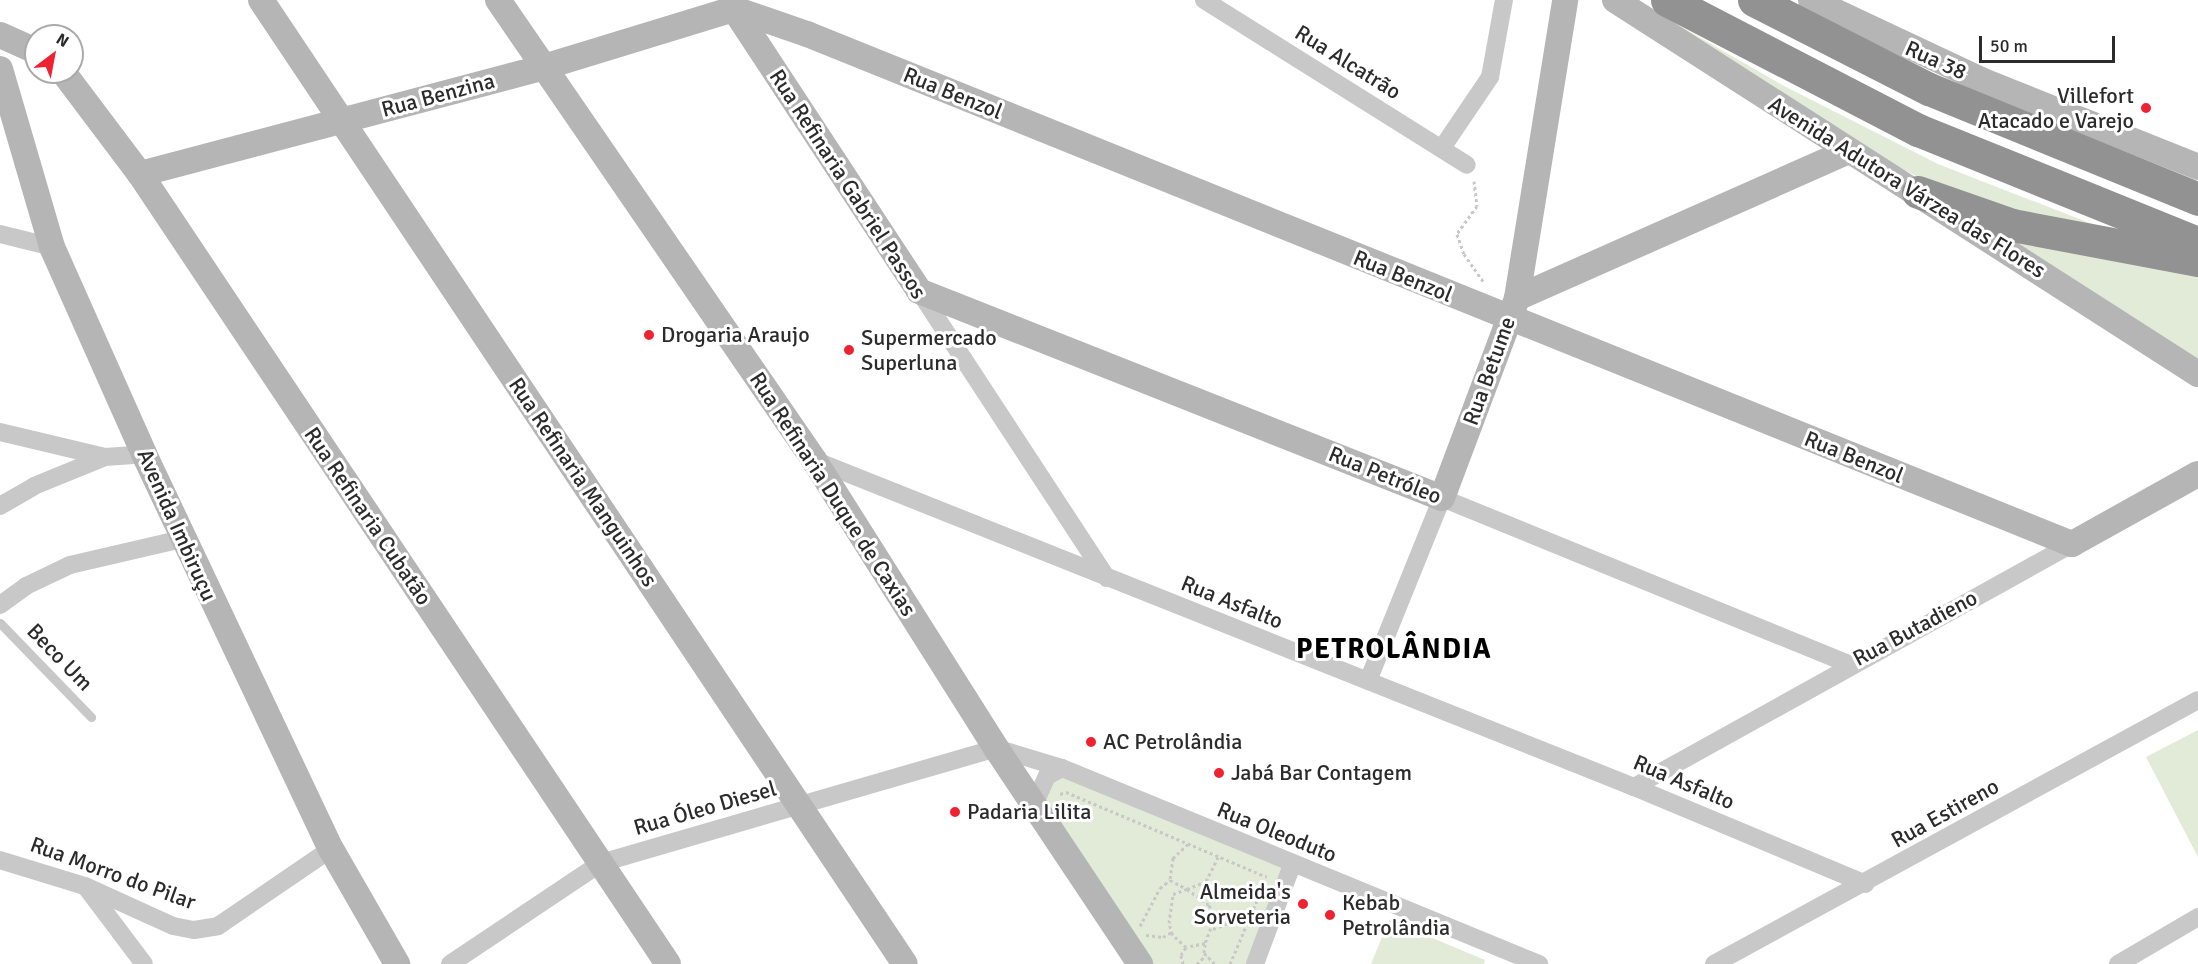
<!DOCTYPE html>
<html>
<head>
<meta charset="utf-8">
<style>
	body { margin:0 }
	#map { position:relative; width:2198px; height:964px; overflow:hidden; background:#fff; font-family:Signika,sans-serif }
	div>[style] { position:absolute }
	.green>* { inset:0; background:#e2ebd7 }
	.path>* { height:3px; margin-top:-1.5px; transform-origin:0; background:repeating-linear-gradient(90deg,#c8c8c8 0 3px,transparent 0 6px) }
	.lane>* { height:9px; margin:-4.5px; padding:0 4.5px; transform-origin:4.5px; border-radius:4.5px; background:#c8c8c8 }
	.street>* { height:18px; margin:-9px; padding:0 9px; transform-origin:9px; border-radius:9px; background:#c8c8c8 }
	.secondary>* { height:26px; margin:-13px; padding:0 13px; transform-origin:13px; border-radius:13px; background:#b5b5b5 }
	.highway>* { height:33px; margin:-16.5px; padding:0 16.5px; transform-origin:16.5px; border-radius:16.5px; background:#929292 }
	.dots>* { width:16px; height:16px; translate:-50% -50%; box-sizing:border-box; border:3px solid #fff; border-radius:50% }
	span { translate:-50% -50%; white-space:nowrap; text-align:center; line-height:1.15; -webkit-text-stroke:6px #fff; paint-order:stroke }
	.street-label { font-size:22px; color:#2b2b2b }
	.poi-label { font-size:22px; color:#2b2b2b }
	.right { translate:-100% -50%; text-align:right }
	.left { translate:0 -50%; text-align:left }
	.district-label { font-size:28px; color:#000; font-weight:700; letter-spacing:1.5px }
	.north { position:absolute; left:24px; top:24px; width:60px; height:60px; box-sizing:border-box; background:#fff; border:2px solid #aaa; border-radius:50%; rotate:32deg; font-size:16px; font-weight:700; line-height:24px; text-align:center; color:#2b2b2b }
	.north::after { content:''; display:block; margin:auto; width:21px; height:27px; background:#ee2231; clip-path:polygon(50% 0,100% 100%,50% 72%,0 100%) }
	.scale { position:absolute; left:1979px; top:36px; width:136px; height:27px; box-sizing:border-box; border:3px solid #2b2b2b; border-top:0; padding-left:8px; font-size:18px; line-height:21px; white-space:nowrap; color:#2b2b2b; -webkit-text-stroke:4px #fff; paint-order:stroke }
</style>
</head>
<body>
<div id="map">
	<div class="green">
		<i style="clip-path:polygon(1635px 0,1784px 86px,1938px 164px,2128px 238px,1970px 202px,1875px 156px)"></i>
		<i style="clip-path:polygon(2002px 233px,2198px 274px,2198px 359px)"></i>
		<i style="clip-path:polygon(2198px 730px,2198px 857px,2146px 757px)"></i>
		<i style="clip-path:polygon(1063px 773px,1288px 867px,1249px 964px,1148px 964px,1043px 800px,1050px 781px)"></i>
		<i style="clip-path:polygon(1389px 920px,1485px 960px,1484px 964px,1371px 964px)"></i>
	</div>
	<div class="path">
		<i style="left:1474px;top:181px;width:25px;rotate:83deg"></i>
		<i style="left:1477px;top:206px;width:34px;rotate:126deg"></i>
		<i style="left:1457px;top:234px;width:21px;rotate:71deg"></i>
		<i style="left:1464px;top:254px;width:35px;rotate:55deg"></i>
		<i style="left:1060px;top:794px;width:6px;rotate:-18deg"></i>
		<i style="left:1066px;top:792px;width:218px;rotate:22.9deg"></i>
		<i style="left:1188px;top:844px;width:21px;rotate:137deg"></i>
		<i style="left:1173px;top:858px;width:22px;rotate:98deg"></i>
		<i style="left:1170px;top:880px;width:19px;rotate:28deg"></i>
		<i style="left:1187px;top:889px;width:27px;rotate:36deg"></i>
		<i style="left:1209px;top:905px;width:13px;rotate:63deg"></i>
		<i style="left:1215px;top:917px;width:28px;rotate:111deg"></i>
		<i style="left:1205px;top:943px;width:19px;rotate:168deg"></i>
		<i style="left:1186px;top:947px;width:19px;rotate:-137deg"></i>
		<i style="left:1172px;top:934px;width:11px;rotate:-105deg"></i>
		<i style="left:1169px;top:923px;width:29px;rotate:-82deg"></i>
		<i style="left:1173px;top:894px;width:15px;rotate:-20deg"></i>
		<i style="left:1187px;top:889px;width:16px;rotate:-22deg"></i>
		<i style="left:1202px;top:883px;width:4px;rotate:-27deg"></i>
		<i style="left:1206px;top:881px;width:27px;rotate:-63deg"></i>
		<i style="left:1140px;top:926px;width:43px;rotate:-62.2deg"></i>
		<i style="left:1160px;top:888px;width:13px;rotate:-39deg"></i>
		<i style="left:1213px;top:929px;width:18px;rotate:-22deg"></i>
		<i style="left:1230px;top:922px;width:18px"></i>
		<i style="left:1146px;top:935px;width:17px;rotate:7deg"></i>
		<i style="left:1163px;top:937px;width:10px;rotate:-29deg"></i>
		<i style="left:1205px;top:944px;width:9px;rotate:96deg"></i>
		<i style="left:1204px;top:953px;width:16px;rotate:45deg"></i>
		<i style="left:1183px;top:964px;width:9px;rotate:-103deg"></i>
		<i style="left:1181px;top:955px;width:9px;rotate:-58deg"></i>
		<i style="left:1197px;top:964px;width:13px;rotate:-45deg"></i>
		<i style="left:1230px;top:964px;width:87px;rotate:-67deg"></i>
	</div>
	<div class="lane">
		<i style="left:0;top:623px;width:131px;rotate:45.9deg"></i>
	</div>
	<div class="street">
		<i style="left:1204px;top:0;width:310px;rotate:32.1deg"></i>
		<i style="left:1442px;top:148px;width:86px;rotate:-55.9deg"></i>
		<i style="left:1490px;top:77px;width:78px;rotate:-79.7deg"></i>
		<i style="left:0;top:234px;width:54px;rotate:14deg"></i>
		<i style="left:919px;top:291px;width:343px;rotate:56.8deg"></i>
		<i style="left:0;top:432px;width:108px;rotate:13.4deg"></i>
		<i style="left:105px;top:457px;width:39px;rotate:-4deg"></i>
		<i style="left:814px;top:460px;width:883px;rotate:21.74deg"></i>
		<i style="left:1634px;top:787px;width:251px;rotate:22.7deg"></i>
		<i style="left:0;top:506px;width:39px;rotate:-30deg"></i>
		<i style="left:34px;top:486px;width:77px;rotate:-22.2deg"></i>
		<i style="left:0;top:605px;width:32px;rotate:-36deg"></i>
		<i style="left:26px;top:586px;width:49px;rotate:-25.5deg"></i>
		<i style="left:70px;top:565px;width:115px;rotate:-13.1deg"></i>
		<i style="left:1368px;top:681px;width:197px;rotate:-68deg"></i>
		<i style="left:1442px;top:498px;width:440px;rotate:22.2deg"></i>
		<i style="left:1634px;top:787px;width:501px;rotate:-29.02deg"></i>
		<i style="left:1034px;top:805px;width:32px;rotate:-66deg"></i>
		<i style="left:1047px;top:776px;width:17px;rotate:-28deg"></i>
		<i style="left:0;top:860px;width:89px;rotate:17deg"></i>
		<i style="left:85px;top:886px;width:97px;rotate:24.4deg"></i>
		<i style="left:173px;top:926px;width:21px;rotate:11deg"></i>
		<i style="left:194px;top:930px;width:24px;rotate:-9deg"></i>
		<i style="left:218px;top:926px;width:137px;rotate:-34.3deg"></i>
		<i style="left:86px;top:887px;width:96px;rotate:53deg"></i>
		<i style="left:450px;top:964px;width:182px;rotate:-33.8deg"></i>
		<i style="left:601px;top:863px;width:411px;rotate:-16.2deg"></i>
		<i style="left:996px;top:748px;width:69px;rotate:16.9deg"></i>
		<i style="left:1062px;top:768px;width:516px;rotate:22.34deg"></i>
		<i style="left:1255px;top:964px;width:106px;rotate:-69.5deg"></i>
		<i style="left:1714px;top:964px;width:551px;rotate:-28.61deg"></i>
		<i style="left:2118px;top:964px;width:93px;rotate:-30.4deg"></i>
	</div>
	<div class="secondary">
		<i style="left:261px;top:0;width:1159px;rotate:56.26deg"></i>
		<i style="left:498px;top:0;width:558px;rotate:55.51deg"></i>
		<i style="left:814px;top:460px;width:341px;rotate:57.7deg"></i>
		<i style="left:996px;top:748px;width:260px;rotate:56.3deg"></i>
		<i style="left:1615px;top:0;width:693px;rotate:32.68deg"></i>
		<i style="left:1811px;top:0;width:188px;rotate:25.2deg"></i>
		<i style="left:1981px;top:80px;width:234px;rotate:21.8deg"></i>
		<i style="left:734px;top:9px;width:77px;rotate:18.9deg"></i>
		<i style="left:807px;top:34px;width:1364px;rotate:21.96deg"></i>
		<i style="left:2072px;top:544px;width:144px;rotate:-29.1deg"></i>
		<i style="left:734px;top:9px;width:337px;rotate:56.7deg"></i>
		<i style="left:919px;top:291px;width:562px;rotate:21.59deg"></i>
		<i style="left:1442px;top:498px;width:214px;rotate:-69.4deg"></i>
		<i style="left:1517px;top:298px;width:302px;rotate:-80.8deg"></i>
		<i style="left:0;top:35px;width:39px;rotate:24deg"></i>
		<i style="left:0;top:69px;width:185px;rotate:73.7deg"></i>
		<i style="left:52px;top:247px;width:227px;rotate:66deg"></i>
		<i style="left:144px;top:454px;width:437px;rotate:64.7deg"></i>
		<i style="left:331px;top:849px;width:133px;rotate:60.1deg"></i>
		<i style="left:63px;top:72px;width:128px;rotate:53deg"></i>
		<i style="left:140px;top:174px;width:950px;rotate:56.24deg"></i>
		<i style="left:140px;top:174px;width:418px;rotate:-14.8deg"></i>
		<i style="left:544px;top:67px;width:199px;rotate:-17deg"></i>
		<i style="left:1517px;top:298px;width:363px;rotate:-23.9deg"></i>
	</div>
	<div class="highway">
		<i style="left:1667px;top:0;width:283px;rotate:27.4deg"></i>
		<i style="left:1918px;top:130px;width:302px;rotate:22deg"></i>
		<i style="left:1754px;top:0;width:196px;rotate:27deg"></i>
		<i style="left:1929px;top:89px;width:291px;rotate:22.2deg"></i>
		<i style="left:1918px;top:192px;width:100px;rotate:19.3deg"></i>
		<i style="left:2012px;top:225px;width:189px;rotate:10.7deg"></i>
	</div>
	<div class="dots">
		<i style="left:2146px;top:108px;background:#ee2231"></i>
		<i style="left:649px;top:335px;background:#ee2231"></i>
		<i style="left:849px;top:350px;background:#ee2231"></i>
		<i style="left:1091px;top:742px;background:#ee2231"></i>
		<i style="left:1219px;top:773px;background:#ee2231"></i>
		<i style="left:955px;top:812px;background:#ee2231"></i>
		<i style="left:1303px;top:904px;background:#ee2231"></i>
		<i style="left:1330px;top:915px;background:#ee2231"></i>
	</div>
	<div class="street-label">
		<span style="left:1936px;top:60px;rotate:24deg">Rua 38</span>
		<span style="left:1348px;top:62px;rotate:32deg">Rua Alcatrão</span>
		<span style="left:953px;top:93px;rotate:22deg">Rua Benzol</span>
		<span style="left:438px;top:95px;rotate:-15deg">Rua Benzina</span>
		<span style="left:848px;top:184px;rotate:57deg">Rua Refinaria Gabriel Passos</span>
		<span style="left:1907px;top:187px;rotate:32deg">Avenida Adutora Várzea das Flores</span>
		<span style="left:1403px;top:276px;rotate:22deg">Rua Benzol</span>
		<span style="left:1489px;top:371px;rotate:-70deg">Rua Betume</span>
		<span style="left:1854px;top:457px;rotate:22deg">Rua Benzol</span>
		<span style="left:1385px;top:475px;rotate:22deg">Rua Petróleo</span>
		<span style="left:583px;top:482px;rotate:56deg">Rua Refinaria Manguinhos</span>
		<span style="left:833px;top:494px;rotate:57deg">Rua Refinaria Duque de Caxias</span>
		<span style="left:368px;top:516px;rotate:56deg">Rua Refinaria Cubatão</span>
		<span style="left:177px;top:525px;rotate:66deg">Avenida Imbiruçu</span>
		<span style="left:1232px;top:602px;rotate:22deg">Rua Asfalto</span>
		<span style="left:1915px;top:628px;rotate:-28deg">Rua Butadieno</span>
		<span style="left:60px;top:657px;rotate:46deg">Beco Um</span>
		<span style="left:1684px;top:782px;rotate:23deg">Rua Asfalto</span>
		<span style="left:705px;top:808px;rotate:-16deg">Rua Óleo Diesel</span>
		<span style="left:1945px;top:813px;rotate:-29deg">Rua Estireno</span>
		<span style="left:1277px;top:832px;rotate:22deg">Rua Oleoduto</span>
		<span style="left:113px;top:873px;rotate:20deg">Rua Morro do Pilar</span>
	</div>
	<div class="poi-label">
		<span class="right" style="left:2134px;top:108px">Villefort<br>Atacado e Varejo</span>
		<span class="left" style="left:661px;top:335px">Drogaria Araujo</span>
		<span class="left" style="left:861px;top:350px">Supermercado<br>Superluna</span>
		<span class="left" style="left:1103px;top:742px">AC Petrolândia</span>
		<span class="left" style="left:1231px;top:773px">Jabá Bar Contagem</span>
		<span class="left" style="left:967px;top:812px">Padaria Lilita</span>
		<span class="right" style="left:1291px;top:904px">Almeida's<br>Sorveteria</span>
		<span class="left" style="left:1342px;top:915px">Kebab<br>Petrolândia</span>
	</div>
	<div class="district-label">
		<span style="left:1394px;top:649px">PETROLÂNDIA</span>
	</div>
	<div class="north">N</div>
	<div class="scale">50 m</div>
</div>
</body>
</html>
